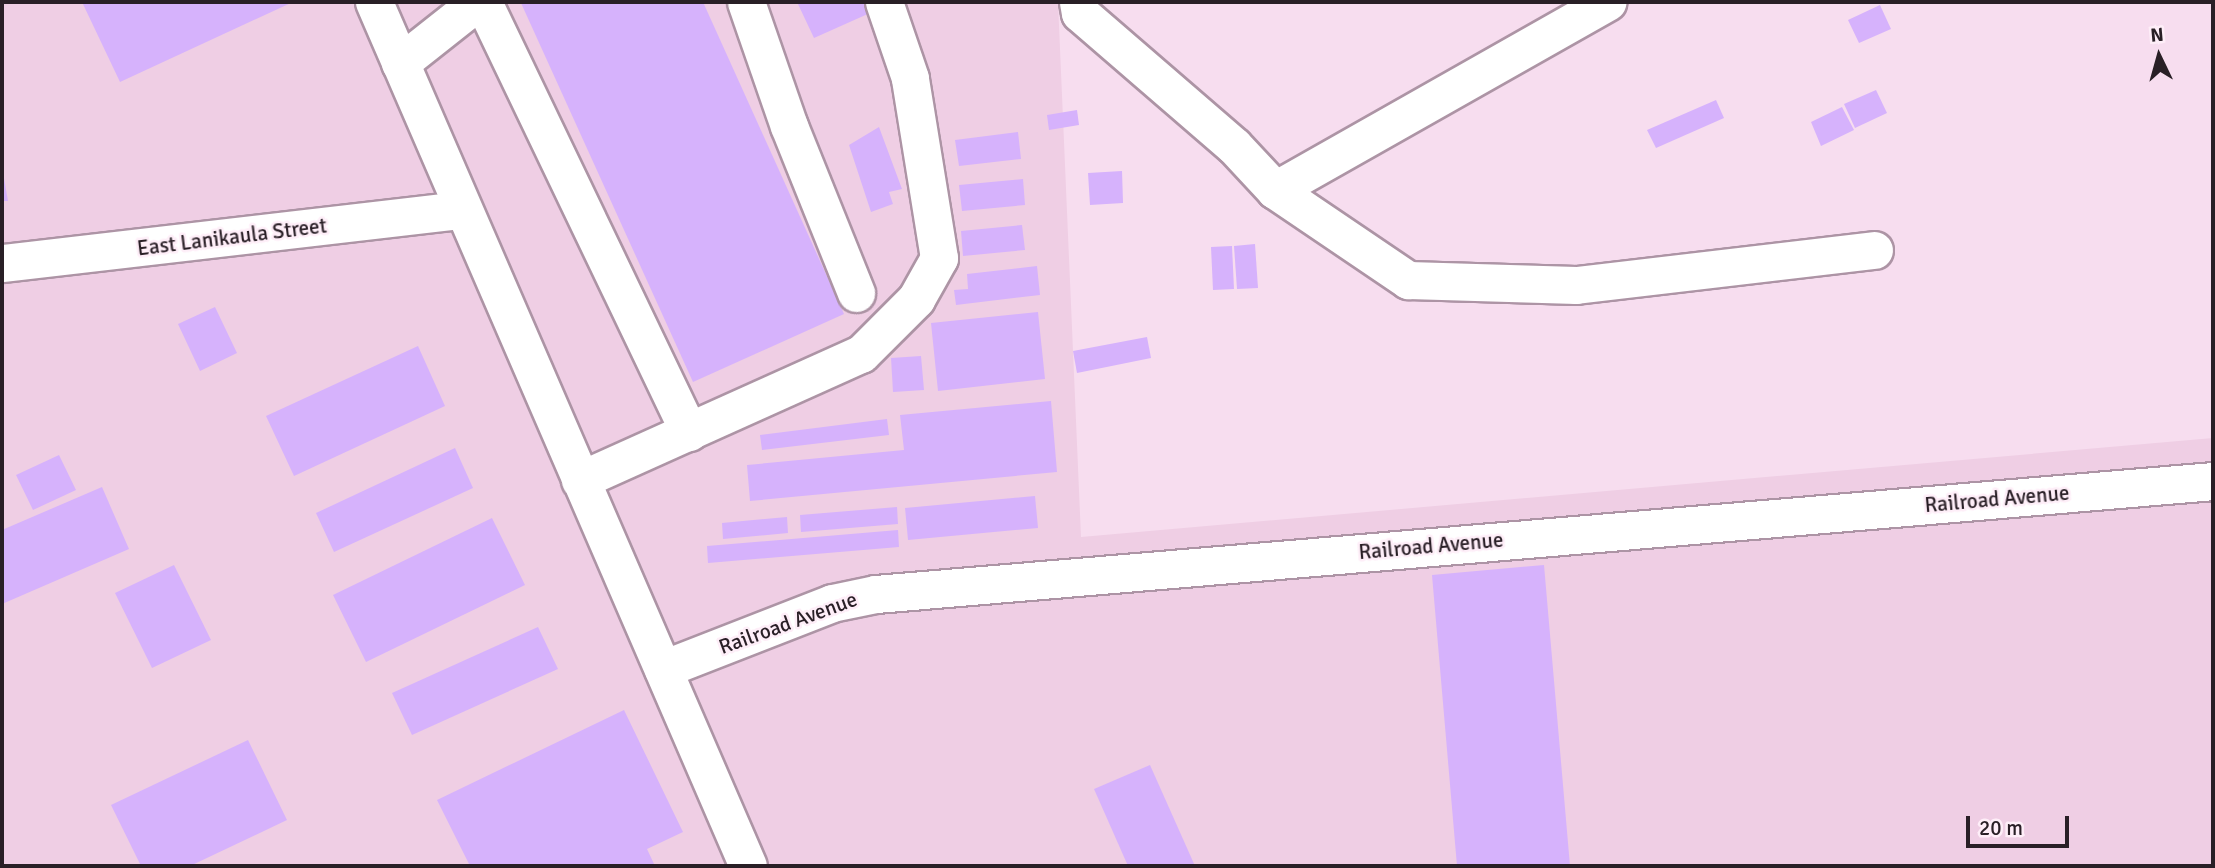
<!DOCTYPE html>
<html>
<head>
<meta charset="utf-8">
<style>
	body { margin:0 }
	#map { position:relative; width:2215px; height:868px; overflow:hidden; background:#f7ddef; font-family:Signika,sans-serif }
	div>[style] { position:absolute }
	.built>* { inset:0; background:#efcee4 }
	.building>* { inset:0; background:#d6b2fc }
	.roads { filter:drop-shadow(2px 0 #ad94a5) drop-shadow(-2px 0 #ad94a5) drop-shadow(0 2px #ad94a5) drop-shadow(0 -2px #ad94a5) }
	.minor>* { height:37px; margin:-18.5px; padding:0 18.5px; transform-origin:18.5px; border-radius:18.5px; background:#fff }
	span { translate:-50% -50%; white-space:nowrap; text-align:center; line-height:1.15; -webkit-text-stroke:5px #feeef8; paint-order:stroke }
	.street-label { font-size:21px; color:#291f26 }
	.frame { position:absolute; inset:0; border:4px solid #291f26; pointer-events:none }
	.north { position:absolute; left:2124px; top:21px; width:70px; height:70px; -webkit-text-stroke:5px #feeef8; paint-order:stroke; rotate:355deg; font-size:19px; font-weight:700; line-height:28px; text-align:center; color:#291f26 }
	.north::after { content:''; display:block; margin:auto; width:24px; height:32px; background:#291f26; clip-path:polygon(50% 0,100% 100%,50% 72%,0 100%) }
	.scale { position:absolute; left:1966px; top:816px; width:103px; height:32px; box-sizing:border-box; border:4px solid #291f26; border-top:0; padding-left:9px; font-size:21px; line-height:24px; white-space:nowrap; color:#291f26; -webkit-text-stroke:5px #feeef8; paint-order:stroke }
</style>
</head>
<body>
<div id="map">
	<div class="built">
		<i style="clip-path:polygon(2px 2px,1058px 2px,1081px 537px,2213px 438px,2213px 866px,2px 866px)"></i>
	</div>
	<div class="building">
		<i style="clip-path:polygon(82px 2px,293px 2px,120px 82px)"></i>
		<i style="clip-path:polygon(703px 2px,844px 314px,693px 382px,521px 3px)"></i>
		<i style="clip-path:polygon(797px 2px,864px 2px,870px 13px,814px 38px)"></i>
		<i style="clip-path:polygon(1880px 5px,1891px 29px,1859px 43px,1848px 20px)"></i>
		<i style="clip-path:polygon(1876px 90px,1887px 113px,1855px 128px,1844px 104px)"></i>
		<i style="clip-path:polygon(1716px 100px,1724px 118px,1656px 148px,1647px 130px)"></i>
		<i style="clip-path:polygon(1842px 107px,1854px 130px,1821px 146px,1811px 122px)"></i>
		<i style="clip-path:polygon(1077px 110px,1079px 125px,1049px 130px,1047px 115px)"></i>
		<i style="clip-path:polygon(879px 127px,902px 189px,889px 192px,893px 204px,871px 212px,849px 145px)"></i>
		<i style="clip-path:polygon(1018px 132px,1021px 159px,959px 166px,955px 140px)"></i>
		<i style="clip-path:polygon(2px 167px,8px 201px,2px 201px)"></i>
		<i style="clip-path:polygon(1122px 171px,1123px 203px,1090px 205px,1088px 173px)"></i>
		<i style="clip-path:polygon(1023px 179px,1025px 205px,962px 211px,959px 185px)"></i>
		<i style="clip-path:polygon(1022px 225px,1025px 250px,963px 256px,961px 231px)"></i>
		<i style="clip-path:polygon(1255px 244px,1258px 288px,1237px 289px,1234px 246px)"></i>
		<i style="clip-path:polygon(1232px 246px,1234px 289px,1213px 290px,1211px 247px)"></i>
		<i style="clip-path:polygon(1037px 266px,1040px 295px,956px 305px,954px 290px,968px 289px,967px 274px)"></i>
		<i style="clip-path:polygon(215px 307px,237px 353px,200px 371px,178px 324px)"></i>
		<i style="clip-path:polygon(1038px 312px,1045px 379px,938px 391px,931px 323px)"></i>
		<i style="clip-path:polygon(1147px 337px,1151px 358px,1077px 373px,1073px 351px)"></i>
		<i style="clip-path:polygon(418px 346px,445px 406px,294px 476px,266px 416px)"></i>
		<i style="clip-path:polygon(921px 356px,924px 390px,893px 392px,891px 358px)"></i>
		<i style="clip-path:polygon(1051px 401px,1057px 472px,750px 501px,747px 465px,904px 450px,900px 415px)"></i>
		<i style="clip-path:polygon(887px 419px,889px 435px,762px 450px,760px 435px)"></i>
		<i style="clip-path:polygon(455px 448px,473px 488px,334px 552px,316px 513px)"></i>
		<i style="clip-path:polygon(59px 455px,76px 490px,33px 510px,16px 475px)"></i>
		<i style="clip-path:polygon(102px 487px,129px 549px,2px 604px,2px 530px)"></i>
		<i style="clip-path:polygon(1035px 496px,1038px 528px,908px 540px,905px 508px)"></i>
		<i style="clip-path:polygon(897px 507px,898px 524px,801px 532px,800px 515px)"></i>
		<i style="clip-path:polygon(787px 517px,788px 533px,723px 539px,722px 523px)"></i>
		<i style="clip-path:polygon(492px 518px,525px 585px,366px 662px,333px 595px)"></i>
		<i style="clip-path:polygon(898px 530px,899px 547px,708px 563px,707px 546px)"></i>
		<i style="clip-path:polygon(174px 565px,211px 640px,152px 668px,115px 593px)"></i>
		<i style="clip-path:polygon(1544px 565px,1570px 866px,1457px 866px,1432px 575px)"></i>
		<i style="clip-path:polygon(538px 627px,558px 669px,412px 735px,392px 693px)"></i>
		<i style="clip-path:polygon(624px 710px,683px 832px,647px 849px,655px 866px,470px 866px,437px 800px)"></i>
		<i style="clip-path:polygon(248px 740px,287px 820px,190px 866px,141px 866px,111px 805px)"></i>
		<i style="clip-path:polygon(1150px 765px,1195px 866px,1128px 866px,1094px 789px)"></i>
	</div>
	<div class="roads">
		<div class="minor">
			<i style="left:374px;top:2px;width:941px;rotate:66.59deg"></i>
			<i style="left:483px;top:2px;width:477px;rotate:64.4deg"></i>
			<i style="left:746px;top:2px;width:131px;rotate:70.9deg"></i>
			<i style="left:789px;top:126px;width:180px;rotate:68.1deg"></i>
			<i style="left:1078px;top:2px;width:11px;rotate:80deg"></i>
			<i style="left:1080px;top:13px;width:203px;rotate:40.8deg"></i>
			<i style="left:1234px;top:146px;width:60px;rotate:47deg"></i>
			<i style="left:1275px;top:190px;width:161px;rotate:34.1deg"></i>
			<i style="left:1408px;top:280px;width:168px;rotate:1.7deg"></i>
			<i style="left:1576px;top:285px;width:300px;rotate:-6.7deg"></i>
			<i style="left:400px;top:63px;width:98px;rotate:-38.4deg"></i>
			<i style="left:1275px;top:190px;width:382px;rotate:-29.5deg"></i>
			<i style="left:2px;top:263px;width:463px;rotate:-6.6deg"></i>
			<i style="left:580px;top:480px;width:308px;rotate:-24.2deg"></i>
			<i style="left:861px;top:354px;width:78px;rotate:-45deg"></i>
			<i style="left:916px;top:299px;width:47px;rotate:-60.7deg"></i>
			<i style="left:939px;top:258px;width:182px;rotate:-99.2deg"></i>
			<i style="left:910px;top:78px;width:80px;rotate:-108.9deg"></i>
			<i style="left:663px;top:669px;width:181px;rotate:-21.3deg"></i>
			<i style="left:832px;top:603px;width:45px;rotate:-11.6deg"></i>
			<i style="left:876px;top:594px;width:1342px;rotate:-4.83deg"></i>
		</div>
	</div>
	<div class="street-label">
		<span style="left:232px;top:237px;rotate:-7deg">East Lanikaula Street</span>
		<span style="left:1997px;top:499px;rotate:-5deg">Railroad Avenue</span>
		<span style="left:1431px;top:546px;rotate:-5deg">Railroad Avenue</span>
		<span style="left:788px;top:623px;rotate:-20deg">Railroad Avenue</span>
	</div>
	<div class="frame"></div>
	<div class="north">N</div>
	<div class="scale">20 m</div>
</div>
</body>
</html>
